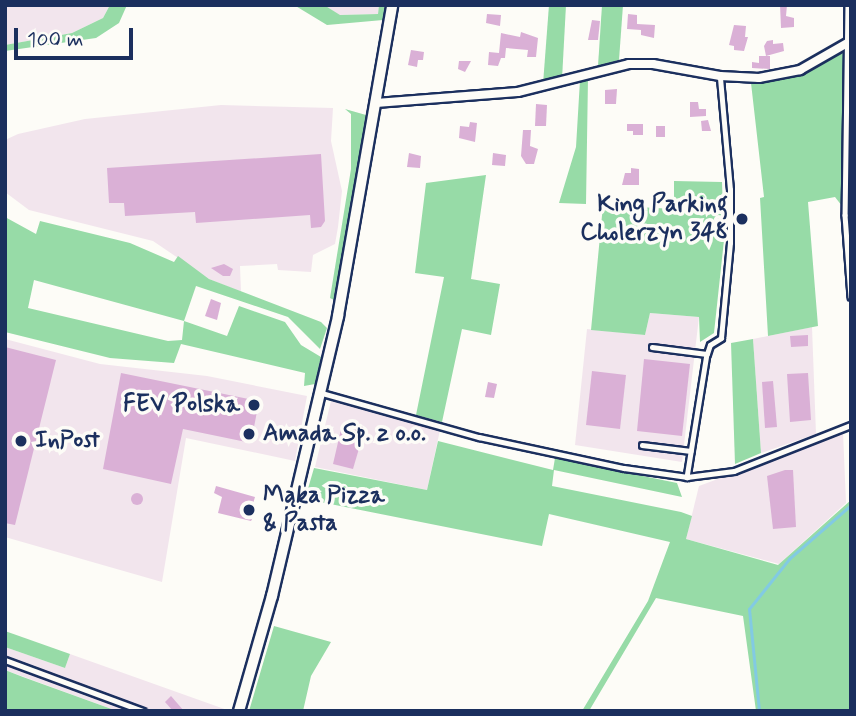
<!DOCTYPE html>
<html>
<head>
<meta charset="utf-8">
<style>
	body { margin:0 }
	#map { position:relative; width:856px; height:716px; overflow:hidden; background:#fdfcf7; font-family:Mynerve,sans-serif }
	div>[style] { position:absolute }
	.built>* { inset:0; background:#f2e5ed }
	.green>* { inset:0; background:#97dba7 }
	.stream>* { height:2.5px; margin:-1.25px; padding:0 1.25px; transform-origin:1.25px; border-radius:1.25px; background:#82cae3 }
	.building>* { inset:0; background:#dab0d6 }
	.round { border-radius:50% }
	.roads { filter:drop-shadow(2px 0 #1b2f5e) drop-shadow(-2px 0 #1b2f5e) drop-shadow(0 2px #1b2f5e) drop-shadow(0 -2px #1b2f5e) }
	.service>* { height:4.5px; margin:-2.25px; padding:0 2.25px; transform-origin:2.25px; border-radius:2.25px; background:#fdfcf7 }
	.minor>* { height:8px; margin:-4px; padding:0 4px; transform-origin:4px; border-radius:4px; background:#fdfcf7 }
	.secondary>* { height:10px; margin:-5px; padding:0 5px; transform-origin:5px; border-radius:5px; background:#fdfcf7 }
	.dots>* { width:19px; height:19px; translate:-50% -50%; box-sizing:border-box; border:4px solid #fdfcf7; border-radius:50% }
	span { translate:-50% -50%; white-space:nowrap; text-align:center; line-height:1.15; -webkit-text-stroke:7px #fdfcf7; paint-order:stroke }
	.poi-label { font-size:24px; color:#1b2f5e; font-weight:700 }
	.right { translate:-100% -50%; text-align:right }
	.left { translate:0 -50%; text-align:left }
	.frame { position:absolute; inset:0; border:7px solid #1b2f5e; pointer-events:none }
	.scale { position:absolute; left:14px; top:28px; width:119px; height:32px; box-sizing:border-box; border:4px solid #1b2f5e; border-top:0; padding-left:9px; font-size:21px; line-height:24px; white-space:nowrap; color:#1b2f5e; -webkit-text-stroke:5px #fdfcf7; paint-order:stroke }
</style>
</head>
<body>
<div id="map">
	<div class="built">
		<i style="clip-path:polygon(5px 5px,110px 5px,103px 18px,72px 33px,5px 45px)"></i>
		<i style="clip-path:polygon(324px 5px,379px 5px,378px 14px,339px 15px)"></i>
		<i style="clip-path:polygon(221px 105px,333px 108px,331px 141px,342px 191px,338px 227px,335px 244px,313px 255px,311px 272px,278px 270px,277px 264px,240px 266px,241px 292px,209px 279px,153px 241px,29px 210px,5px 192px,5px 140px,18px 134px,85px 119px)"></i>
		<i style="clip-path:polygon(650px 313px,699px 317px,682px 462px,575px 445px,587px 329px,645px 335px)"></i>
		<i style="clip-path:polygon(812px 327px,816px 434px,761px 453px,753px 339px)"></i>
		<i style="clip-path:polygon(5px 339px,100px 364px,207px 376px,307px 396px,295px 461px,186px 438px,162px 582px,5px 537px)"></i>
		<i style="clip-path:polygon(331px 401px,440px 430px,427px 490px,315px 467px)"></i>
		<i style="clip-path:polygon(843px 432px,846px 503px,779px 564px,686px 539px,699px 486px)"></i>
		<i style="clip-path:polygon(5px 647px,65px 668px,70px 654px,230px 711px,117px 711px,5px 670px)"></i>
	</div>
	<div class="green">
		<i style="clip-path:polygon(110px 5px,127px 5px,119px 23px,96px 38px,5px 51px,5px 45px,72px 33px,103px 18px)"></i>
		<i style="clip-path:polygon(294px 5px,324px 5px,340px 15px,378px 14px,379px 5px,385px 5px,383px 20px,327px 25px)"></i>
		<i style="clip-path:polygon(549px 5px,566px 5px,562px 79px,543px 84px)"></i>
		<i style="clip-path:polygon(602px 5px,623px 5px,619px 60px,598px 66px)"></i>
		<i style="clip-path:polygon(845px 48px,842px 206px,835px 197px,808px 202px,818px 326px,768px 336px,760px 198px,764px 197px,751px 83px,793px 76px)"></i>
		<i style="clip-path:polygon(588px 78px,586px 204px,559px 203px,576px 147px,580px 80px)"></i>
		<i style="clip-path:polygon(850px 90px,851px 104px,851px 278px,847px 215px)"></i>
		<i style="clip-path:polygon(345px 109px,366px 115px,334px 300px,330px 298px,351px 169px,351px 114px)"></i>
		<i style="clip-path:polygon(486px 175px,471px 279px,500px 284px,491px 335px,462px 329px,442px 422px,416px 415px,444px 277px,415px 273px,426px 183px)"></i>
		<i style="clip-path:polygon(674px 181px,722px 182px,724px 240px,714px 333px,700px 342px,699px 317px,650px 313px,645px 335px,591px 330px,603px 205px,674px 209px)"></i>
		<i style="clip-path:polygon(evenodd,5px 217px,36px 234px,40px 221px,130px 243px,174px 262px,178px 256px,209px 279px,321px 322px,327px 328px,320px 349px,288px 317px,196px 286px,184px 321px,227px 336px,239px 306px,285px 322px,301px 345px,321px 357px,315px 384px,304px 386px,305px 373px,181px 344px,174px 363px,110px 358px,5px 332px,5px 217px,34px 280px,184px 321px,182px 340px,168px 341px,28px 308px,34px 280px)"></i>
		<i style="clip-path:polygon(753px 339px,761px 453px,735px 464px,731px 343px)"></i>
		<i style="clip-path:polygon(438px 441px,553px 470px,555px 458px,677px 483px,682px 497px,554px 470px,552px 486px,681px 512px,692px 516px,686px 539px,778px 565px,851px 500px,851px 711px,756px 711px,743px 616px,656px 598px,589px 711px,582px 711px,648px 601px,670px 542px,549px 514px,542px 546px,305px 499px,314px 468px,427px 490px)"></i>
		<i style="clip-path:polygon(274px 626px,331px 642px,311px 676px,303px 711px,249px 711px)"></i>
		<i style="clip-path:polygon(5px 631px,70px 654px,65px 668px,5px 647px)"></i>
		<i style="clip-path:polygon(5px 670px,23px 677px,117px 711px,5px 711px)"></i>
	</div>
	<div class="stream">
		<i style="left:759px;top:711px;width:102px;rotate:-95.6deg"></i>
		<i style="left:749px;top:609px;width:64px;rotate:-51.3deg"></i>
		<i style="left:789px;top:559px;width:82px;rotate:-41.1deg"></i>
	</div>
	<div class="building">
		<i style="clip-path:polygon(780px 5px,787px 5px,786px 16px,794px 18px,794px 27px,781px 28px)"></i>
		<i style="clip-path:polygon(487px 14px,501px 15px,500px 26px,486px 23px)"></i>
		<i style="clip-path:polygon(628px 14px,637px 15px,637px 24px,655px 25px,654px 38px,641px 35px,641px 30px,627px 29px)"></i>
		<i style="clip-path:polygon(592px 20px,600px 21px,598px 40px,588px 40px)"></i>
		<i style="clip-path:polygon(734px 25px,746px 26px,745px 37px,748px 37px,744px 51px,734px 50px,734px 46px,729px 45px)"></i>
		<i style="clip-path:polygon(521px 32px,538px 38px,536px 57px,527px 57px,528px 50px,506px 48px,505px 58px,501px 58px,498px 66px,488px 65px,489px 52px,499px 53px,501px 33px,520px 37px)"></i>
		<i style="clip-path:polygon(773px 40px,773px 44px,783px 43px,784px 51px,766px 56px,764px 46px,767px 41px)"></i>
		<i style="clip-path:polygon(411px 50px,424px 52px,423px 60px,418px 60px,417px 67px,408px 65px)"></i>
		<i style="clip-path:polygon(759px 56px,770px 56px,770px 69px,752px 68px,752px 62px,759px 63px)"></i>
		<i style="clip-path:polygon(459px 61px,471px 61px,465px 72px,458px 69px)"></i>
		<i style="clip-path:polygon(617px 89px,616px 104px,605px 104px,605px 90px)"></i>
		<i style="clip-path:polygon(690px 102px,698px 102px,699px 109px,706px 109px,706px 116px,690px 117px)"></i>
		<i style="clip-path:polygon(536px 104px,547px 105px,546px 126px,535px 126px)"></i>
		<i style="clip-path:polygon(708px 120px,711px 131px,702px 131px,701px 121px)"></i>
		<i style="clip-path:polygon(470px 122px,477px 123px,475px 142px,459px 138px,460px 126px,469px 127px)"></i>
		<i style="clip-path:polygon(627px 124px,643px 124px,643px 135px,633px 135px,633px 131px,627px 131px)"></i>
		<i style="clip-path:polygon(656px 126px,665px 126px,665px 137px,656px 137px)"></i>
		<i style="clip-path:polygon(523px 130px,531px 130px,530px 146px,538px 149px,534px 164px,526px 164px,521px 156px)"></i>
		<i style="clip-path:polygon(409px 153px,421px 156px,420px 168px,407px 167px)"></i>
		<i style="clip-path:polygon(493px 153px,506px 155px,505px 166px,492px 165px)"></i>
		<i style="clip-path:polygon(321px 154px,325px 221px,321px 227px,311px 228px,310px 215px,196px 223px,195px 212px,125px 216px,124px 203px,109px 203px,107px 168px)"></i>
		<i style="clip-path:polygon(631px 168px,639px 169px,639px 185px,622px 185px,625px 173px,631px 173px)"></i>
		<i style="clip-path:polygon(224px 264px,233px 269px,230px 276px,223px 276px,211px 268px)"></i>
		<i style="clip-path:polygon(211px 299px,221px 303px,217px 320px,205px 316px)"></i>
		<i style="clip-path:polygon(808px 335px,808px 346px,791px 347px,790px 336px)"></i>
		<i style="clip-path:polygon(5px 347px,56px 360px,15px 525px,5px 523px)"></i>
		<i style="clip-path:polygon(644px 359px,690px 364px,682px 436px,637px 431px)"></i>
		<i style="clip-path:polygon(592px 371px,626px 375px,620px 429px,586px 425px)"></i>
		<i style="clip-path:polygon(121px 373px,259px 401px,251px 443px,183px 429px,171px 484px,103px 469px)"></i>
		<i style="clip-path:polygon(808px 373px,811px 420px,790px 422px,787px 374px)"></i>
		<i style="clip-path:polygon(773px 381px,777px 427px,765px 428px,762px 382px)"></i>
		<i style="clip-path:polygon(488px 382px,497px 384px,494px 398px,485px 397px)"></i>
		<i style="clip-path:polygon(347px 424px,365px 428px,353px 469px,333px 464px,342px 425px)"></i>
		<i style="clip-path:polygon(785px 470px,793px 470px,796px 527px,773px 529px,767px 476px)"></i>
		<i style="clip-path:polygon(216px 486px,255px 497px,252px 507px,255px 514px,251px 521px,218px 513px,222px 497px,214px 493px)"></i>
		<i class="round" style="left:131px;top:493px;width:12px;height:12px"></i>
		<i style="clip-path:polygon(171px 696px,184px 711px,173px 711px,165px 702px)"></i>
	</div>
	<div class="roads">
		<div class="service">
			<i style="left:848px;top:5px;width:210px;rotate:90.8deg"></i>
			<i style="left:845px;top:215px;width:82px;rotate:85.8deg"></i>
			<i style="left:652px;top:347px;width:55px;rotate:7.3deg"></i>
			<i style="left:707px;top:354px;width:125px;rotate:99.2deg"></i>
			<i style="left:707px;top:354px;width:9px;rotate:-72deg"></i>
			<i style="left:710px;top:345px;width:13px;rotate:-32deg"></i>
			<i style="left:721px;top:338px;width:95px;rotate:-84.6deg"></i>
			<i style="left:730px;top:243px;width:53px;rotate:-90deg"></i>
			<i style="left:730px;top:190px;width:113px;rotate:-95.1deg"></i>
			<i style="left:322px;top:393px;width:163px;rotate:15.7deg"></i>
			<i style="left:479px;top:437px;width:148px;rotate:12.1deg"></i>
			<i style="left:624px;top:468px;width:64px;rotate:8.1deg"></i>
			<i style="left:687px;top:477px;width:47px;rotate:-7.3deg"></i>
			<i style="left:734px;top:471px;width:126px;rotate:-21.5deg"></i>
			<i style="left:642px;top:445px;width:49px;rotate:7deg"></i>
			<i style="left:5px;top:660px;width:147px;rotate:20.3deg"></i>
		</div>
		<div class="minor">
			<i style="left:376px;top:103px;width:142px;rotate:-4.4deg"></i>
			<i style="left:518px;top:92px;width:114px;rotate:-14.2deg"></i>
			<i style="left:629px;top:64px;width:24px"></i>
			<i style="left:653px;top:64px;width:68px;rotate:10.2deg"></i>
			<i style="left:720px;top:76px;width:39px;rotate:3deg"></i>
			<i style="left:759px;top:78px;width:42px;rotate:-11deg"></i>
			<i style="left:800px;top:70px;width:56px;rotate:-29.7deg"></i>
		</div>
		<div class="secondary">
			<i style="left:239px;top:711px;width:120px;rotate:-74deg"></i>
			<i style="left:272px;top:596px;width:288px;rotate:-76.7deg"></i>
			<i style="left:338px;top:316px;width:316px;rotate:-80.1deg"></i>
		</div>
	</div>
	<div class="dots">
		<i style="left:742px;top:219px;background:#1b2f5e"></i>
		<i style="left:254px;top:405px;background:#1b2f5e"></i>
		<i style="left:249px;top:434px;background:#1b2f5e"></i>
		<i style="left:21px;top:441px;background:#1b2f5e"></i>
		<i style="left:249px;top:510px;background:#1b2f5e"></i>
	</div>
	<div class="poi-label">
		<span class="right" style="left:728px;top:219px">King Parking<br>Cholerzyn 348</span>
		<span class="right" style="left:240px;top:405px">FEV Polska</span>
		<span class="left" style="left:263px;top:434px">Amada Sp. z o.o.</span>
		<span class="left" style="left:35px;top:441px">InPost</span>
		<span class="left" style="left:263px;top:510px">Mąka Pizza<br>&amp; Pasta</span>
	</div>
	<div class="frame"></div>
	<div class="scale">100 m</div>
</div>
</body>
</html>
